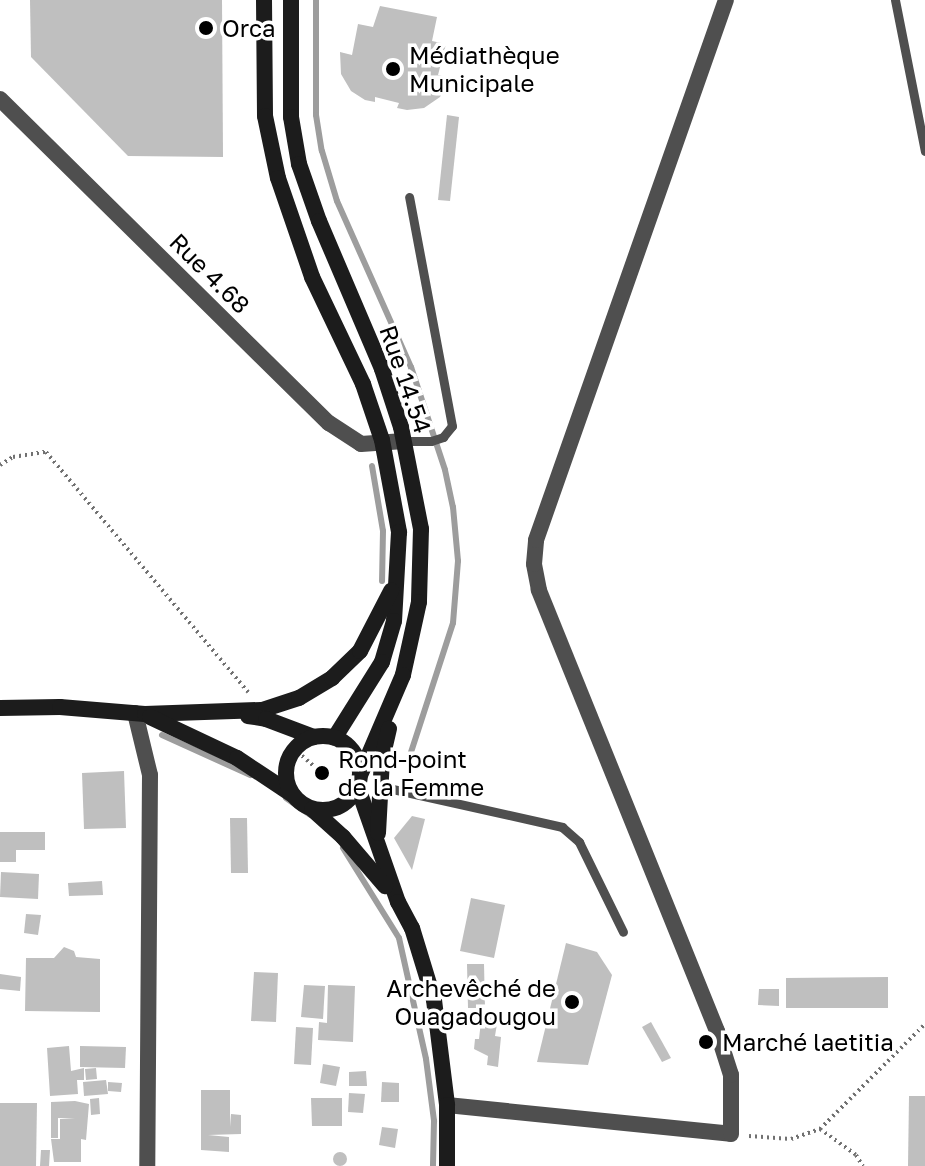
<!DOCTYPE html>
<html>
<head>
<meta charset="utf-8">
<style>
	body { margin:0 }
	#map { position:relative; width:925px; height:1166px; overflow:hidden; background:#fff; font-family:"Golos Text",sans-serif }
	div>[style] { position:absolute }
	.stream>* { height:6px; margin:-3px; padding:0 3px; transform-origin:3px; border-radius:3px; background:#9d9d9d }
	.building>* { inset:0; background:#bfbfbf }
	.round { border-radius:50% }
	.path>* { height:4px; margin-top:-2px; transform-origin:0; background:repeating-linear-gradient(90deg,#717171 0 2px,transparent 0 6px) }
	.lane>* { height:9px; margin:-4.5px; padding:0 4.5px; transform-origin:4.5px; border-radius:4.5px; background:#4f4f4f }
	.street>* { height:16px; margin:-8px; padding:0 8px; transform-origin:8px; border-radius:8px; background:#4f4f4f }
	.secondary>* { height:16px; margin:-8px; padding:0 8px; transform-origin:8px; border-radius:8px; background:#1c1c1c }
	.secondary>.ring { margin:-8px; padding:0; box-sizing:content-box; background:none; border:16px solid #1c1c1c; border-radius:50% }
	.dots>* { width:22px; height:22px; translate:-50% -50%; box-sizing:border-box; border:4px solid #fff; border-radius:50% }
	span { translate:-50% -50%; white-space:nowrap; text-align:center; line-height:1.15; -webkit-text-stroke:7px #fff; paint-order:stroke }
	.poi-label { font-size:24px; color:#000 }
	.left { translate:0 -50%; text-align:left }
	.right { translate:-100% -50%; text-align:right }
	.street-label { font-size:24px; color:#000 }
</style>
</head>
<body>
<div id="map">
	<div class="stream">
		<i style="left:316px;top:0;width:115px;rotate:90deg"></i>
		<i style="left:316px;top:115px;width:36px;rotate:81deg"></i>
		<i style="left:322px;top:151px;width:52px;rotate:73.3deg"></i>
		<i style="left:337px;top:201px;width:182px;rotate:66deg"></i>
		<i style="left:411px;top:367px;width:108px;rotate:71.7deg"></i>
		<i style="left:445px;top:470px;width:38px;rotate:78deg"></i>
		<i style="left:453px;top:507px;width:54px;rotate:84.7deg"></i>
		<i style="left:458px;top:561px;width:62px;rotate:94.6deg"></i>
		<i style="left:453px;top:623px;width:139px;rotate:108deg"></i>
		<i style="left:372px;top:466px;width:66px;rotate:80.4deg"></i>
		<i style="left:383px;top:531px;width:50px;rotate:91.1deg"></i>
		<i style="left:162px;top:735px;width:97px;rotate:24.4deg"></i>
		<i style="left:286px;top:798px;width:29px;rotate:35deg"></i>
		<i style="left:343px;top:848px;width:106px;rotate:58.1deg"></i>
		<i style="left:399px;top:938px;width:124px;rotate:77.4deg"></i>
		<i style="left:426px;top:1059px;width:63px;rotate:82.6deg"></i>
		<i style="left:434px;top:1121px;width:45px;rotate:91.3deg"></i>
	</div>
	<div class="building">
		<i style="clip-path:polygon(30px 0,222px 0,223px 157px,128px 156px,31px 57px)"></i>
		<i style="clip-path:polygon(380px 6px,437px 17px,432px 41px,446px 44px,438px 75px,450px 78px,440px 97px,424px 108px,407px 110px,397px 108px,399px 103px,375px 97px,375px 102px,365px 100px,351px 91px,341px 74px,340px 52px,352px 55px,358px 24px,373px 27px)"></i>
		<i style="clip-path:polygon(447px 115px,459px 117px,450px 201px,438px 200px)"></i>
		<i style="clip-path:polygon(124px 771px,126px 828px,84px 829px,82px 773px)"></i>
		<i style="clip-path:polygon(412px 816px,425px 819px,412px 870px,394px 838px)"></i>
		<i style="clip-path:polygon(230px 818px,247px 818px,248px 873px,231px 873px)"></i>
		<i style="clip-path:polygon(0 832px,45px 832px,45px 850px,16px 850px,16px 862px,0 862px)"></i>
		<i style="clip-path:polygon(1px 872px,39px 874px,38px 899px,0 897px)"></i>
		<i style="clip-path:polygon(102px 881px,103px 895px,69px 896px,68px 883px)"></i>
		<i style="clip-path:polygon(471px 898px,505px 905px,494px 958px,460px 951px)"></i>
		<i style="clip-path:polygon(26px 914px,41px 915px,38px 935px,24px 933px)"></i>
		<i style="clip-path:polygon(566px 943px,597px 952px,612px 975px,588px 1065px,537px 1062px)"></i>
		<i style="clip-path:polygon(64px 947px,74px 951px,76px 957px,100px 959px,100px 1012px,25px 1011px,26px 958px,54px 958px)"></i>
		<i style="clip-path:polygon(467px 964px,484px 964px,485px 1008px,468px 1008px)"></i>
		<i style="clip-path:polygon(254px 972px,278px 973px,276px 1022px,251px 1021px)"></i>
		<i style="clip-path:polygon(0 974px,21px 977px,20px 991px,0 989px)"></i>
		<i style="clip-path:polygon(888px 977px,888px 1008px,786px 1008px,786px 978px)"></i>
		<i style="clip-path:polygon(304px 985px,325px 986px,323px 1019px,301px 1017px)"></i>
		<i style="clip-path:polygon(328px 985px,355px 986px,353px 1042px,318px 1040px,319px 1022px,327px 1023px)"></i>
		<i style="clip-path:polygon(759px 989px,779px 989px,779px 1006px,758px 1005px)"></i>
		<i style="clip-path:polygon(480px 1010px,499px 1012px,495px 1036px,501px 1037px,498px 1067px,487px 1065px,488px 1056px,474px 1049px,475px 1039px,479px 1039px,481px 1021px,475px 1020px)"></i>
		<i style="clip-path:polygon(651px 1022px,671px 1058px,662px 1062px,642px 1027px)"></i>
		<i style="clip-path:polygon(296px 1027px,313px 1028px,311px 1065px,294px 1064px)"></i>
		<i style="clip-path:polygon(69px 1046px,71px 1071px,84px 1068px,84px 1080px,77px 1080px,78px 1094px,50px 1096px,47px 1048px)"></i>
		<i style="clip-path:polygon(80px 1046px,126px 1047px,125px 1068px,80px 1067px)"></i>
		<i style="clip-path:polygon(323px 1064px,340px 1067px,336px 1086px,320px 1083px)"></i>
		<i style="clip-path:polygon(96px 1068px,97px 1079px,86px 1080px,85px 1069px)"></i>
		<i style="clip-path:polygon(366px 1071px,367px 1086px,349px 1086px,349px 1072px)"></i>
		<i style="clip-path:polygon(106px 1080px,108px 1094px,84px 1096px,83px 1082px)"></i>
		<i style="clip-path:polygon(108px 1082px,122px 1083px,121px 1092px,108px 1091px)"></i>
		<i style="clip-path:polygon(382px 1082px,399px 1083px,399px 1102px,381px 1102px)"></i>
		<i style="clip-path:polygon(201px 1090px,230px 1090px,230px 1127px,231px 1114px,241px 1115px,241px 1134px,208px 1135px,229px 1137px,229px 1152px,201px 1150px)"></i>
		<i style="clip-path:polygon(349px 1093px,365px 1094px,363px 1113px,348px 1112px)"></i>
		<i style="clip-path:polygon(909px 1096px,925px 1096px,925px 1166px,908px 1166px)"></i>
		<i style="clip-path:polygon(99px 1098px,100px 1114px,91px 1115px,90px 1099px)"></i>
		<i style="clip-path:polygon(311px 1098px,342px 1098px,342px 1126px,312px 1126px)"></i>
		<i style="clip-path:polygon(75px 1101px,89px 1104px,86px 1140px,81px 1139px,81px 1162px,54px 1162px,51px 1139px,60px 1139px,60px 1119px,75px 1118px,58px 1118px,58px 1138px,51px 1138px,51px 1102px)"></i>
		<i style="clip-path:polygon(0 1103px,37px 1103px,36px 1166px,0 1166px)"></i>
		<i style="clip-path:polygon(382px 1127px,398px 1129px,395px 1148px,379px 1145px)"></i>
		<i style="clip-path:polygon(41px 1150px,50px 1150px,49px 1166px,40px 1166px)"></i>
		<i class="round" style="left:333px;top:1152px;width:14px;height:14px"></i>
	</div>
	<div class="path">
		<i style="left:0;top:465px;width:15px;rotate:-32deg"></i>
		<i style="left:13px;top:457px;width:33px;rotate:-9deg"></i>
		<i style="left:46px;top:452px;width:314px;rotate:49.9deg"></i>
		<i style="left:293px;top:748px;width:38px;rotate:41deg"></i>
		<i style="left:820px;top:1129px;width:44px;rotate:35.8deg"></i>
		<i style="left:856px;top:1155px;width:13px;rotate:58deg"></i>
		<i style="left:749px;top:1136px;width:42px;rotate:4.1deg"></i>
		<i style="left:791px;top:1139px;width:31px;rotate:-19deg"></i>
		<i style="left:820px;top:1129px;width:148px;rotate:-45deg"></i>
	</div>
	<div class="lane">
		<i style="left:895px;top:0;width:154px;rotate:78.8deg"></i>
		<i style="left:404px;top:441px;width:27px"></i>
		<i style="left:431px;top:441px;width:13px;rotate:-18deg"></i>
		<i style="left:443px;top:437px;width:14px;rotate:-51deg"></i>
		<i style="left:452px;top:426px;width:233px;rotate:-100.6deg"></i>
		<i style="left:379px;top:786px;width:188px;rotate:12.6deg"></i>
		<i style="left:562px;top:827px;width:23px;rotate:41deg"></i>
		<i style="left:579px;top:842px;width:100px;rotate:63.9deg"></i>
	</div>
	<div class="street">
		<i style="left:0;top:99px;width:462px;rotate:44.6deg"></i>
		<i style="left:329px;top:423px;width:38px;rotate:33deg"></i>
		<i style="left:361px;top:444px;width:43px;rotate:-4deg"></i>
		<i style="left:135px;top:713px;width:64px;rotate:76.4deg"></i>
		<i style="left:150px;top:775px;width:391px;rotate:90.4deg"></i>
		<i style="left:447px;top:1105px;width:285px;rotate:5.8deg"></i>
		<i style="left:731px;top:1134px;width:59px;rotate:-90deg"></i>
		<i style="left:731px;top:1075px;width:46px;rotate:-107.7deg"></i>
		<i style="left:717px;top:1031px;width:476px;rotate:-112deg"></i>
		<i style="left:539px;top:590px;width:26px;rotate:-101deg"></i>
		<i style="left:534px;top:564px;width:24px;rotate:-85deg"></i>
		<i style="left:536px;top:540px;width:572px;rotate:-70.62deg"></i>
	</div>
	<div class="secondary">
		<i style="left:264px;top:0;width:116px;rotate:89.5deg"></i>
		<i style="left:265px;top:116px;width:63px;rotate:78.2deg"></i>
		<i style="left:278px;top:178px;width:105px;rotate:71deg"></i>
		<i style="left:312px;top:277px;width:119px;rotate:64.5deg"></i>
		<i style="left:363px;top:384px;width:59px;rotate:71.3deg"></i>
		<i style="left:382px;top:440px;width:94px;rotate:79.5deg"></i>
		<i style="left:399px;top:532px;width:89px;rotate:93.2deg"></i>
		<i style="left:394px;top:621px;width:43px;rotate:106.3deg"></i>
		<i style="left:382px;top:662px;width:89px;rotate:122.1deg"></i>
		<i style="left:291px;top:0;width:117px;rotate:90deg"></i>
		<i style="left:291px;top:117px;width:48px;rotate:80.3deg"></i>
		<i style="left:299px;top:164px;width:60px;rotate:70.7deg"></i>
		<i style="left:319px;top:221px;width:161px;rotate:66.9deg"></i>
		<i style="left:382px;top:369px;width:61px;rotate:71.9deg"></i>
		<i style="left:401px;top:427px;width:104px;rotate:78.9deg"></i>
		<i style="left:421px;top:529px;width:73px;rotate:91.6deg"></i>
		<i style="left:419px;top:602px;width:75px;rotate:102.4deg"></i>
		<i style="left:403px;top:675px;width:107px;rotate:113.2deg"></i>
		<i style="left:0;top:708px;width:60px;rotate:-1deg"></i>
		<i style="left:60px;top:707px;width:85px;rotate:4.7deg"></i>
		<i style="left:145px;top:714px;width:117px;rotate:-2deg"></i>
		<i style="left:262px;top:710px;width:39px;rotate:-18deg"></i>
		<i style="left:299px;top:698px;width:39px;rotate:-31deg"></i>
		<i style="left:332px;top:678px;width:39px;rotate:-44deg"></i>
		<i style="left:360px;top:651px;width:68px;rotate:-62.7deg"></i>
		<i style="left:248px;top:716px;width:18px;rotate:9deg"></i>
		<i style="left:266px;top:719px;width:51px;rotate:20.6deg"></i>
		<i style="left:150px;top:717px;width:96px;rotate:25.2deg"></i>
		<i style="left:237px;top:758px;width:67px;rotate:33.5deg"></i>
		<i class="ring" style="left:286px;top:736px;width:58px;height:58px"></i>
		<i style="left:358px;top:788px;width:121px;rotate:70.7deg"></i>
		<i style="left:398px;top:902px;width:30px;rotate:62deg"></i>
		<i style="left:412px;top:928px;width:75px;rotate:73deg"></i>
		<i style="left:434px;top:1000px;width:106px;rotate:82.9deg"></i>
		<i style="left:447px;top:1105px;width:61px;rotate:90deg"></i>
		<i style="left:312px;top:809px;width:42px;rotate:42.1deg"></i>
		<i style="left:343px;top:837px;width:65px;rotate:49.4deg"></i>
		<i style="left:378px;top:833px;width:74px;rotate:-86.9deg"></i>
		<i style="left:382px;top:759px;width:31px;rotate:-77deg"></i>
	</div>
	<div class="dots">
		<i style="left:206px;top:28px;background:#000"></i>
		<i style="left:393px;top:69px;background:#000"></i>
		<i style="left:322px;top:773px;background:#000"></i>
		<i style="left:572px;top:1002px;background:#000"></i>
		<i style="left:706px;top:1042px;background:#000"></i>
	</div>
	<div class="poi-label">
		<span class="left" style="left:222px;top:28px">Orca</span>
		<span class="left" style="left:409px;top:69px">Médiathèque<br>Municipale</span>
		<span class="left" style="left:338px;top:773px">Rond-point<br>de la Femme</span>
		<span class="right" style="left:556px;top:1002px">Archevêché de<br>Ouagadougou</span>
		<span class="left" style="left:722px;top:1042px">Marché laetitia</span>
	</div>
	<div class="street-label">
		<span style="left:210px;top:273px;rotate:45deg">Rue 4.68</span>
		<span style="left:406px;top:379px;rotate:71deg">Rue 14.54</span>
	</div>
</div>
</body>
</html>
